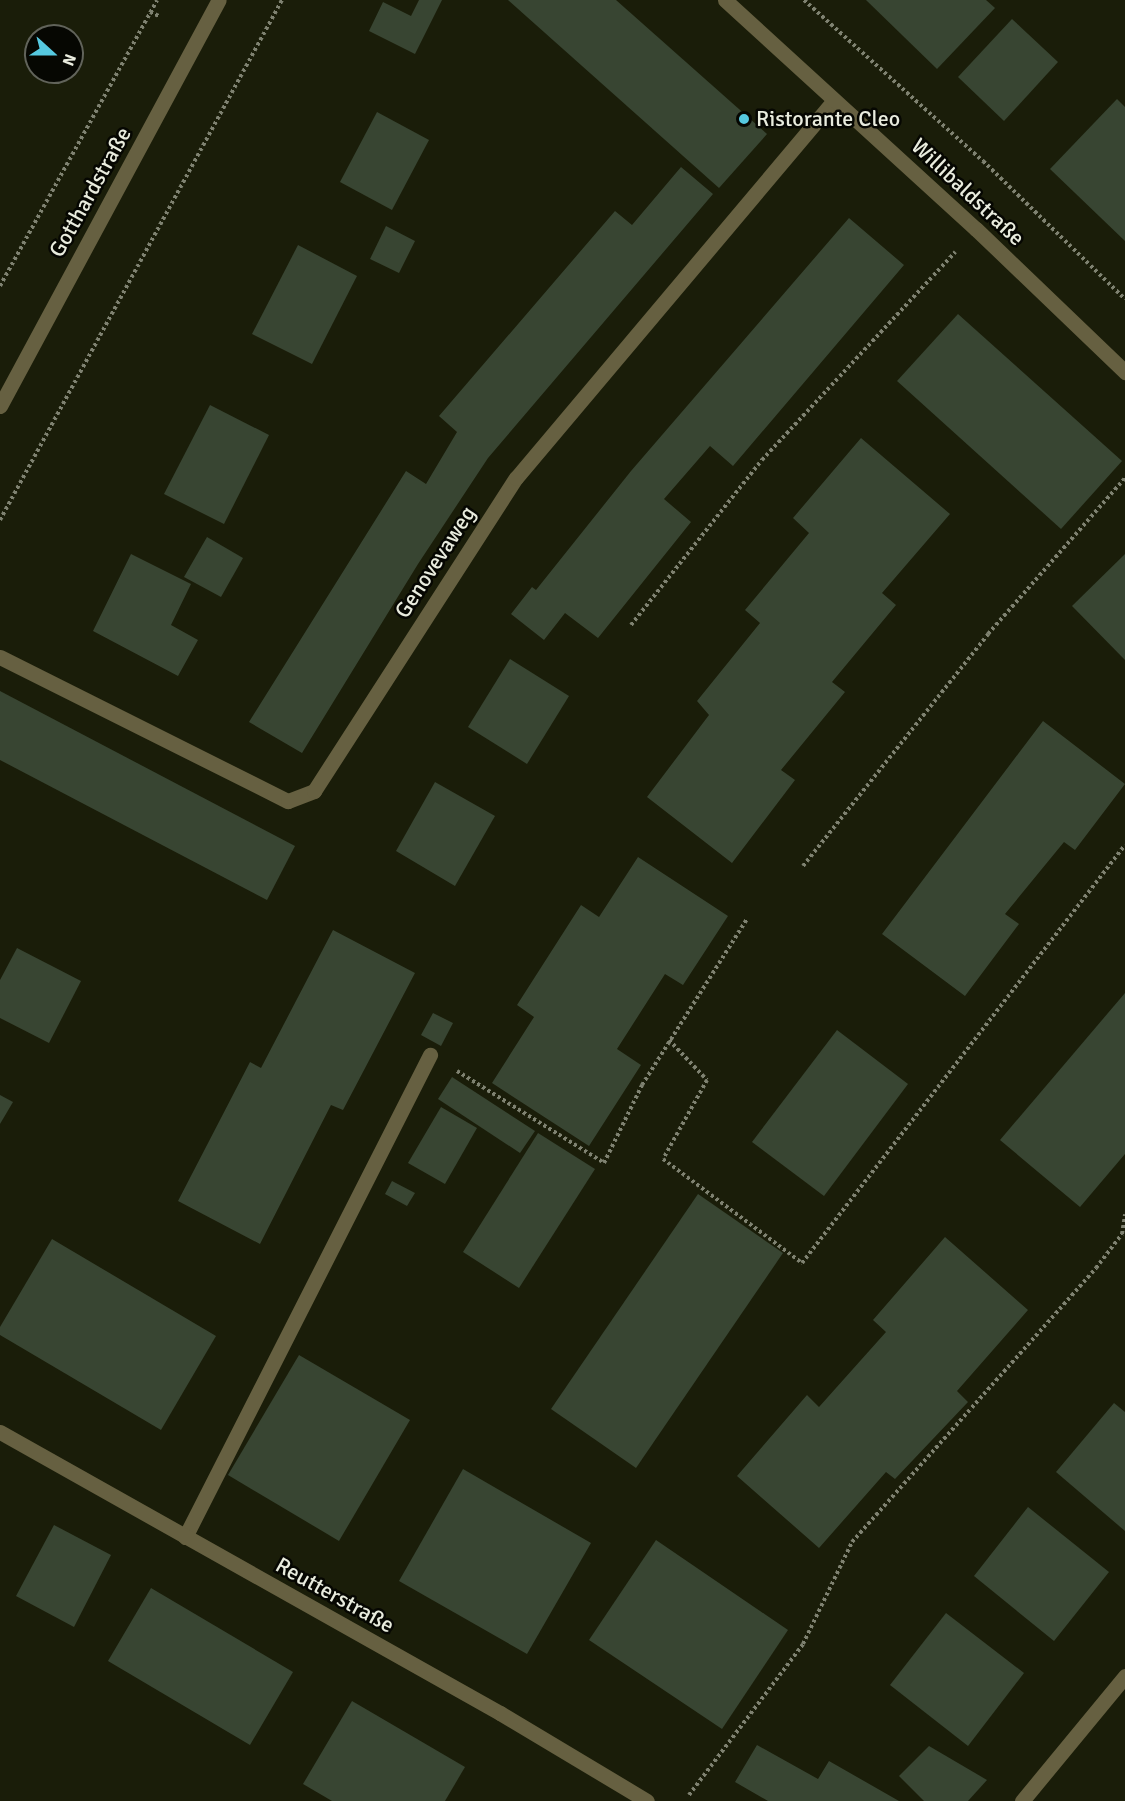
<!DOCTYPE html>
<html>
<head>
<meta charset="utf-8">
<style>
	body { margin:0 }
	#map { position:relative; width:1125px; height:1801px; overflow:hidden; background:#1a1d09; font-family:Signika,sans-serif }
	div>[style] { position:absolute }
	.building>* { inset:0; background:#384532 }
	.path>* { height:4px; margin-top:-2px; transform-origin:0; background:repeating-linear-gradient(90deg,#7f8271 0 3px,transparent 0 6px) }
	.service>* { height:15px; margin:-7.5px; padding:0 7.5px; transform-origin:7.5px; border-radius:7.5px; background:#666041 }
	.minor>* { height:15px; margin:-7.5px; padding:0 7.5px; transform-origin:7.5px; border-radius:7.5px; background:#666041 }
	.tertiary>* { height:15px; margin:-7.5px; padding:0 7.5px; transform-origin:7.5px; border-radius:7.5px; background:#666041 }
	.dots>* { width:16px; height:16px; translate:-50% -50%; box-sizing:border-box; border:3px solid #060702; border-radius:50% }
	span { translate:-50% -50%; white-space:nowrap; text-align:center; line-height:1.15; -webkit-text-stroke:5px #060702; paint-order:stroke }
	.poi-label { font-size:22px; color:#e9ecde }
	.left { translate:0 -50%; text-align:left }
	.street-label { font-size:22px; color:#e9ecde }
	.north { position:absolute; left:24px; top:24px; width:60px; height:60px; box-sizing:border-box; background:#060702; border:2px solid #61635a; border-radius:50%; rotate:111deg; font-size:16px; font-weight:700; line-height:24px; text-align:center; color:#e9ecde }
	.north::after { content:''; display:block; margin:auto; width:21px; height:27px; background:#56c9e0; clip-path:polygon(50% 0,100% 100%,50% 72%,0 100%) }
</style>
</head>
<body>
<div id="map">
	<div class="building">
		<i style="clip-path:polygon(419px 0,442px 0,415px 54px,369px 31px,383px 2px,411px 16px)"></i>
		<i style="clip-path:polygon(508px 0,616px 0,767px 134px,719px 188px)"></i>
		<i style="clip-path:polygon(866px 0,986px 0,995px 8px,937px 69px)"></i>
		<i style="clip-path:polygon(1012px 19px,1058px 62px,1004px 121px,958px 77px)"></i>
		<i style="clip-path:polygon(1117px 99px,1125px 107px,1125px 241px,1050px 169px)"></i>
		<i style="clip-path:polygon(377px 112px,429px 140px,392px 210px,340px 182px)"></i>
		<i style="clip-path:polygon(681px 167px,713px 194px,488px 458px,418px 564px,302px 753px,249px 722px,406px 471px,426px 484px,457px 432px,439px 416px,615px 211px,632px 225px)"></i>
		<i style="clip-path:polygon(849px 218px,904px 265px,733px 466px,710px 446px,664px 499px,691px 522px,598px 638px,565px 613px,544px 640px,511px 614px,532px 587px,536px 590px,631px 471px)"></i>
		<i style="clip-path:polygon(386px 226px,415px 241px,399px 273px,370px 259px)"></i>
		<i style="clip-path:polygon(298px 245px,357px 276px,312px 364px,252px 334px)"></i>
		<i style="clip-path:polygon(958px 314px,1122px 461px,1061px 529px,897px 381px)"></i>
		<i style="clip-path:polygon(210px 405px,269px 435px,224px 524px,164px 494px)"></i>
		<i style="clip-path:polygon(861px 438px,950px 514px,882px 593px,896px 605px,832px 682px,845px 692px,781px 770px,795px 780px,732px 863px,647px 797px,709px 715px,697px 701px,760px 623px,745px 610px,809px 533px,793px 518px)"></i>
		<i style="clip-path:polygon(207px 537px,243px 558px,221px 597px,184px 577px)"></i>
		<i style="clip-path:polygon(131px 554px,191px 584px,171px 625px,198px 640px,178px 676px,93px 631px)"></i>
		<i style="clip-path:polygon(1125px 554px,1125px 660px,1072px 606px)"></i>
		<i style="clip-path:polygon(510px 659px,569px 696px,527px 764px,468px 727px)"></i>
		<i style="clip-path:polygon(0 691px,295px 846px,267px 900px,0 760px)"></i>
		<i style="clip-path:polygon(1043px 721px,1125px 784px,1075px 850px,1064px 842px,1005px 914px,1019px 924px,965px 996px,882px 934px)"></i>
		<i style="clip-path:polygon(435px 782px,495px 816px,455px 886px,396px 851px)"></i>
		<i style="clip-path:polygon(638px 857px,728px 916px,683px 985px,665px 974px,617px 1049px,641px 1065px,589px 1146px,492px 1083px,534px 1017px,517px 1005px,581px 905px,599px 917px)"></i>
		<i style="clip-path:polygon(333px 930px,415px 973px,343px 1110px,331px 1105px,260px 1244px,178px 1201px,250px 1062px,261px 1068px)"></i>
		<i style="clip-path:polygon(17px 948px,81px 981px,49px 1043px,0 1018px,0 980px)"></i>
		<i style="clip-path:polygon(1125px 993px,1125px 1154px,1080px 1207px,1000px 1140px)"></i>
		<i style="clip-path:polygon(433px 1013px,453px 1023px,441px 1046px,421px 1035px)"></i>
		<i style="clip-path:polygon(837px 1030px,908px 1084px,824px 1196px,752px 1142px)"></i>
		<i style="clip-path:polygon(452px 1077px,535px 1131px,520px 1153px,438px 1099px)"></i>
		<i style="clip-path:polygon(0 1095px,13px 1102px,0 1124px)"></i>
		<i style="clip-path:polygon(441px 1107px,477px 1128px,445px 1184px,408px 1163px)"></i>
		<i style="clip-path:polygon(538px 1133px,595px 1169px,519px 1288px,463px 1252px)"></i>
		<i style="clip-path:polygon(392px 1181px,415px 1193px,407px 1206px,385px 1194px)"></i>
		<i style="clip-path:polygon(698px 1194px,783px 1253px,636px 1468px,551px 1409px)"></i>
		<i style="clip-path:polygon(945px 1237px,1028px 1310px,957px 1391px,968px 1402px,895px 1479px,886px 1472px,819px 1548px,737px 1476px,807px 1395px,819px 1407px,886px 1332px,873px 1320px)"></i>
		<i style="clip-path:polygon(52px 1239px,216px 1336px,161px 1430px,0 1335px,0 1327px)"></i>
		<i style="clip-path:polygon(299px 1355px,410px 1420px,339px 1541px,228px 1475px)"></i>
		<i style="clip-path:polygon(1114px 1403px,1125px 1412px,1125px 1531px,1056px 1472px)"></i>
		<i style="clip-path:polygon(463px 1469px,591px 1543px,527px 1654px,399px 1581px)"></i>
		<i style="clip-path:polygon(1028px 1507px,1109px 1572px,1054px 1641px,974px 1576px)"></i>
		<i style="clip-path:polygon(54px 1525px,111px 1555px,74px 1627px,16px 1596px)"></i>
		<i style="clip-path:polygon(656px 1540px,788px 1630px,722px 1729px,589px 1640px)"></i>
		<i style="clip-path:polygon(151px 1588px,293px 1672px,250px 1745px,108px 1661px)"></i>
		<i style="clip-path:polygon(946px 1613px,1024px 1673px,968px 1746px,890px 1685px)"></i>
		<i style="clip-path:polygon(352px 1701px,465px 1767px,445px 1801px,332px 1801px,303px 1784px)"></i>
		<i style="clip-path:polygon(757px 1745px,818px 1779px,829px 1761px,899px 1801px,768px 1801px,735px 1782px)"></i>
		<i style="clip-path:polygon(929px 1746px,987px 1780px,968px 1801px,924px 1801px,899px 1776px)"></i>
	</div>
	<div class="path">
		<i style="left:804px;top:0;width:241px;rotate:42deg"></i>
		<i style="left:983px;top:161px;width:198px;rotate:44.2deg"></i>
		<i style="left:150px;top:12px;width:10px;rotate:24deg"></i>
		<i style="left:0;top:286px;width:326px;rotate:-61.2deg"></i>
		<i style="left:0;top:520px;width:592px;rotate:-61.53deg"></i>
		<i style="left:631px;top:625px;width:211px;rotate:-51.6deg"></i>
		<i style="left:762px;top:460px;width:284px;rotate:-47.1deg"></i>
		<i style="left:803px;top:866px;width:297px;rotate:-51.4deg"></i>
		<i style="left:988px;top:634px;width:208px;rotate:-48.7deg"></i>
		<i style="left:669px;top:1040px;width:55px;rotate:46.5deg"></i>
		<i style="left:707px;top:1080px;width:90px;rotate:119.1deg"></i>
		<i style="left:663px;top:1159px;width:174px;rotate:36.8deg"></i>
		<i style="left:802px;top:1263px;width:528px;rotate:-52.31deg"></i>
		<i style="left:457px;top:1071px;width:173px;rotate:32deg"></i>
		<i style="left:604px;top:1163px;width:87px;rotate:-64deg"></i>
		<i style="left:642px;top:1085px;width:196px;rotate:-57.7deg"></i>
		<i style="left:689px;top:1795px;width:189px;rotate:-52.9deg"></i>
		<i style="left:803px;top:1644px;width:113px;rotate:-64.3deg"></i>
		<i style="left:852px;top:1542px;width:367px;rotate:-48.3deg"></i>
		<i style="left:1096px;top:1268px;width:43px;rotate:-52.6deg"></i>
		<i style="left:1122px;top:1234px;width:20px;rotate:-81deg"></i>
	</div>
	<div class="service">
		<i style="left:185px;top:1537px;width:541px;rotate:-63.06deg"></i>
	</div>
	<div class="minor">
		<i style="left:0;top:657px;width:322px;rotate:26.6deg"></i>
		<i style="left:288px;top:801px;width:28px;rotate:-21deg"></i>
		<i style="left:314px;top:791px;width:373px;rotate:-57.2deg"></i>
		<i style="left:516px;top:478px;width:493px;rotate:-49.9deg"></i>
		<i style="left:0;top:1432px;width:574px;rotate:29.34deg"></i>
		<i style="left:500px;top:1713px;width:171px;rotate:30.9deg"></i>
		<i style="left:1022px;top:1801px;width:162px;rotate:-50.5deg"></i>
	</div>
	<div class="tertiary">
		<i style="left:725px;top:0;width:340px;rotate:42.4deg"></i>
		<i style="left:976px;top:229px;width:207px;rotate:43.8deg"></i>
		<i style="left:0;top:406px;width:461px;rotate:-61.7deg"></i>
	</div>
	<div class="dots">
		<i style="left:744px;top:119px;background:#56c9e0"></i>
	</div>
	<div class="poi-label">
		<span class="left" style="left:756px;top:119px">Ristorante Cleo</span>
	</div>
	<div class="street-label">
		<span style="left:90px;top:192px;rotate:-61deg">Gotthardstraße</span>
		<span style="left:968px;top:192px;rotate:43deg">Willibaldstraße</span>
		<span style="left:435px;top:562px;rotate:-57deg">Genovevaweg</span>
		<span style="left:335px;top:1595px;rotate:29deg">Reutterstraße</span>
	</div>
	<div class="north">N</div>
</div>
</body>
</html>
